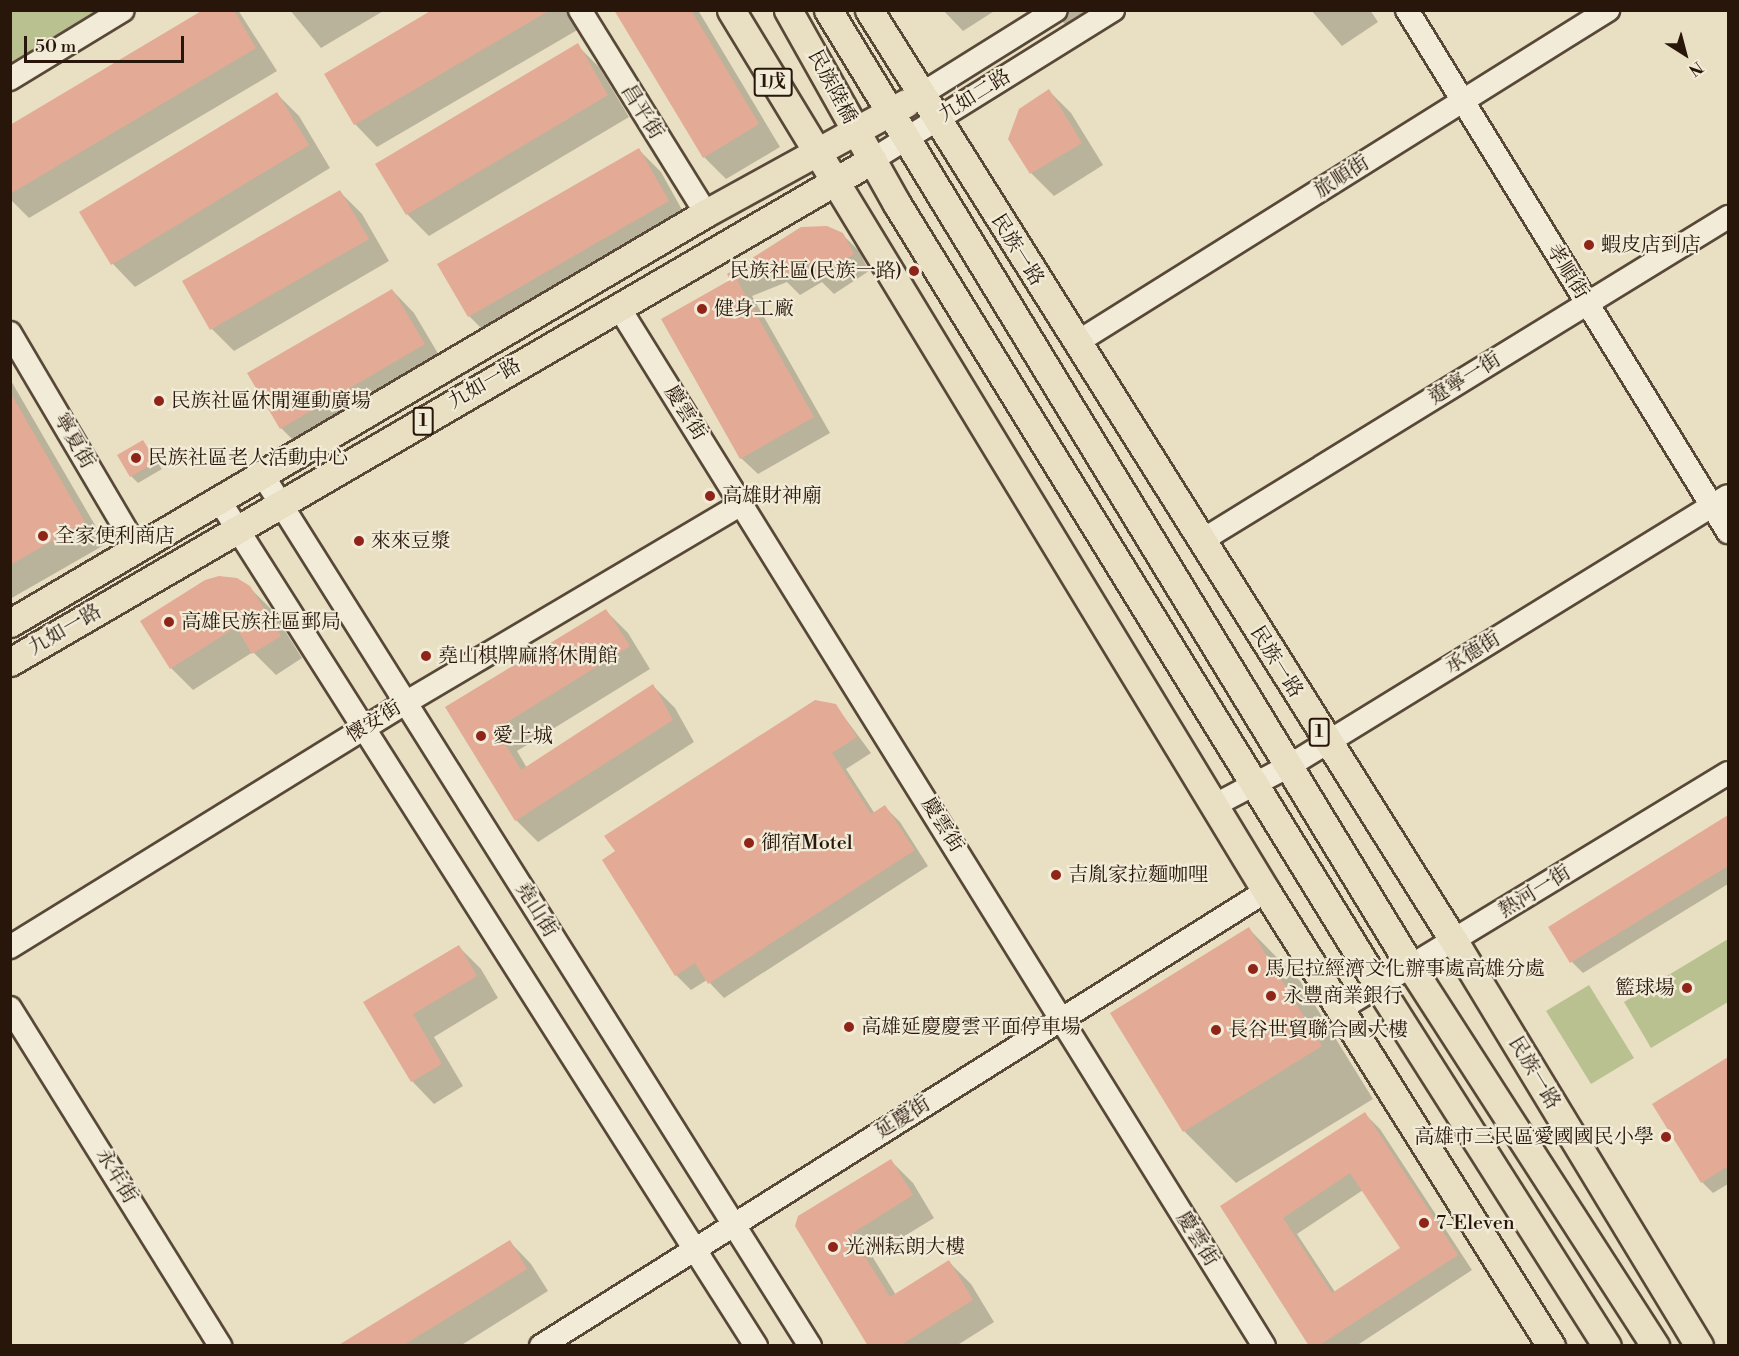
<!DOCTYPE html>
<html>
<head>
<meta charset="utf-8">
<style>
	body { margin:0 }
	#map { position:relative; width:1739px; height:1356px; overflow:hidden; background:#e9e0c3; font-family:"Libre Bodoni","Noto Serif TC",serif }
	div>[style] { position:absolute }
	.green>* { inset:0; background:#bac191 }
	.shadow>* { inset:0; background:#0003 }
	.building>* { inset:0; background:#e3ab95 }
	.roads { filter:drop-shadow(2px 0 #584838) drop-shadow(-2px 0 #584838) drop-shadow(0 2px #584838) drop-shadow(0 -2px #584838) }
	.minor>* { height:22px; margin:-11px; padding:0 11px; transform-origin:11px; border-radius:11px; background:#f1ebd8 }
	.major>* { height:27px; margin:-13.5px; padding:0 13.5px; transform-origin:13.5px; border-radius:13.5px; background:#e9e0c3 }
	.dots>* { width:16px; height:16px; translate:-50% -50%; box-sizing:border-box; border:3px solid #f1ebd8; border-radius:50% }
	span { translate:-50% -50%; white-space:nowrap; text-align:center; line-height:1.15; -webkit-text-stroke:4.5px #f1ebd8; paint-order:stroke }
	.shield-label span { padding:2px 4px; background:#f1ebd8; border:2px solid; border-radius:4px; -webkit-text-stroke-width:0 }
	.shield-label { font-size:18px; color:#28160a; font-weight:700 }
	.street-label { font-size:20px; color:#28160a }
	.poi-label { font-size:20px; color:#28160a }
	.left { translate:0 -50%; text-align:left }
	.right { translate:-100% -50%; text-align:right }
	.frame { position:absolute; inset:0; border:12px solid #28160a; pointer-events:none }
	.north { position:absolute; left:1655px; top:24px; width:60px; height:60px; -webkit-text-stroke:4px #f1ebd8; paint-order:stroke; rotate:144deg; font-size:16px; font-weight:700; line-height:24px; text-align:center; color:#28160a }
	.north::after { content:''; display:block; margin:auto; width:21px; height:27px; background:#28160a; clip-path:polygon(50% 0,100% 100%,50% 72%,0 100%) }
	.scale { position:absolute; left:24px; top:36px; width:160px; height:27px; box-sizing:border-box; border:3px solid #28160a; border-top:0; padding-left:8px; font-size:18px; line-height:21px; white-space:nowrap; color:#28160a; -webkit-text-stroke:4px #f1ebd8; paint-order:stroke }
</style>
</head>
<body>
<div id="map">
	<div class="green">
		<i style="clip-path:polygon(11px 10px,100px 10px,100px 11px,11px 65px)"></i>
		<i style="clip-path:polygon(1728px 939px,1728px 1002px,1651px 1048px,1624px 1002px)"></i>
		<i style="clip-path:polygon(1589px 985px,1634px 1058px,1591px 1084px,1546px 1011px)"></i>
	</div>
	<div class="shadow">
		<i style="clip-path:polygon(206px 10px,238px 10px,277px 71px,29px 218px,10px 199px,10px 127px)"></i>
		<i style="clip-path:polygon(290px 10px,385px 10px,321px 48px)"></i>
		<i style="clip-path:polygon(435px 10px,568px 10px,579px 29px,377px 147px,355px 124px,326px 74px)"></i>
		<i style="clip-path:polygon(616px 10px,698px 10px,780px 147px,726px 179px,704px 157px)"></i>
		<i style="clip-path:polygon(943px 10px,996px 10px,963px 31px)"></i>
		<i style="clip-path:polygon(1051px 10px,1095px 10px,1065px 24px)"></i>
		<i style="clip-path:polygon(1311px 10px,1370px 10px,1378px 22px,1342px 46px)"></i>
		<i style="clip-path:polygon(577px 45px,599px 67px,629px 117px,429px 236px,407px 214px,377px 164px)"></i>
		<i style="clip-path:polygon(1049px 91px,1071px 113px,1103px 165px,1054px 196px,1032px 174px,1010px 139px)"></i>
		<i style="clip-path:polygon(277px 94px,299px 116px,330px 168px,135px 287px,113px 264px,81px 213px)"></i>
		<i style="clip-path:polygon(639px 150px,661px 172px,690px 224px,491px 338px,469px 316px)"></i>
		<i style="clip-path:polygon(340px 192px,362px 214px,389px 261px,234px 351px,212px 329px,184px 281px)"></i>
		<i style="clip-path:polygon(842px 234px,859px 251px,869px 271px,834px 294px,822px 282px,800px 295px,787px 282px,752px 296px,830px 433px,758px 474px,741px 458px,732px 280px)"></i>
		<i style="clip-path:polygon(392px 290px,414px 313px,446px 367px,303px 450px,281px 428px)"></i>
		<i style="clip-path:polygon(10px 379px,106px 544px,10px 599px)"></i>
		<i style="clip-path:polygon(143px 441px,162px 469px,138px 483px,131px 476px)"></i>
		<i style="clip-path:polygon(249px 587px,272px 610px,302px 658px,276px 675px,253px 652px,193px 690px,171px 668px)"></i>
		<i style="clip-path:polygon(606px 611px,628px 633px,650px 669px,517px 751px,527px 768px,653px 686px,675px 708px,694px 742px,538px 842px,516px 820px,447px 708px)"></i>
		<i style="clip-path:polygon(836px 706px,871px 753px,846px 769px,875px 814px,885px 807px,900px 822px,928px 866px,724px 998px,707px 980px,691px 990px,676px 975px)"></i>
		<i style="clip-path:polygon(1728px 817px,1728px 884px,1583px 973px,1572px 962px,1550px 927px)"></i>
		<i style="clip-path:polygon(1249px 929px,1300px 981px,1373px 1099px,1236px 1183px,1184px 1131px,1112px 1013px)"></i>
		<i style="clip-path:polygon(459px 947px,481px 969px,498px 998px,434px 1037px,463px 1086px,434px 1104px,412px 1081px,365px 1003px)"></i>
		<i style="clip-path:polygon(1728px 1059px,1728px 1184px,1713px 1193px,1702px 1182px,1654px 1104px)"></i>
		<i style="clip-path:polygon(evenodd,1365px 1114px,1380px 1129px,1472px 1270px,1356px 1346px,1311px 1346px,1222px 1207px,1365px 1114px,1363px 1190px,1402px 1248px,1335px 1292px,1297px 1234px,1363px 1190px)"></i>
		<i style="clip-path:polygon(891px 1161px,913px 1183px,934px 1218px,872px 1256px,896px 1295px,949px 1262px,971px 1284px,994px 1322px,956px 1346px,869px 1346px,797px 1226px)"></i>
		<i style="clip-path:polygon(509px 1241px,531px 1264px,548px 1291px,460px 1346px,340px 1346px)"></i>
	</div>
	<div class="building">
		<i style="clip-path:polygon(203px 10px,234px 10px,256px 48px,10px 194px,10px 125px)"></i>
		<i style="clip-path:polygon(432px 10px,550px 10px,354px 125px,324px 74px)"></i>
		<i style="clip-path:polygon(614px 10px,691px 10px,759px 124px,703px 158px)"></i>
		<i style="clip-path:polygon(578px 43px,608px 95px,406px 215px,375px 164px)"></i>
		<i style="clip-path:polygon(1049px 89px,1082px 143px,1030px 174px,1008px 139px,1019px 109px)"></i>
		<i style="clip-path:polygon(277px 92px,309px 145px,111px 265px,79px 212px)"></i>
		<i style="clip-path:polygon(639px 148px,669px 201px,468px 317px,437px 264px)"></i>
		<i style="clip-path:polygon(340px 190px,369px 239px,210px 330px,182px 281px)"></i>
		<i style="clip-path:polygon(827px 226px,843px 233px,854px 254px,816px 278px,808px 264px,783px 279px,775px 264px,737px 280px,814px 417px,740px 459px,661px 319px,730px 280px,727px 274px,801px 227px)"></i>
		<i style="clip-path:polygon(392px 289px,425px 344px,280px 429px,247px 373px)"></i>
		<i style="clip-path:polygon(10px 392px,85px 522px,10px 565px)"></i>
		<i style="clip-path:polygon(143px 440px,156px 462px,130px 477px,117px 455px)"></i>
		<i style="clip-path:polygon(219px 576px,237px 578px,250px 586px,281px 636px,252px 654px,236px 627px,170px 669px,140px 621px,205px 580px)"></i>
		<i style="clip-path:polygon(606px 609px,630px 646px,496px 729px,521px 770px,653px 684px,673px 720px,515px 821px,445px 707px)"></i>
		<i style="clip-path:polygon(815px 700px,836px 704px,857px 737px,832px 753px,871px 814px,885px 805px,915px 850px,708px 984px,695px 963px,675px 976px,602px 860px,615px 851px,604px 836px)"></i>
		<i style="clip-path:polygon(1728px 815px,1728px 866px,1570px 963px,1548px 927px)"></i>
		<i style="clip-path:polygon(1249px 927px,1322px 1046px,1183px 1132px,1110px 1013px)"></i>
		<i style="clip-path:polygon(459px 945px,477px 976px,413px 1014px,442px 1064px,411px 1082px,363px 1002px)"></i>
		<i style="clip-path:polygon(1728px 1057px,1728px 1166px,1701px 1183px,1652px 1104px)"></i>
		<i style="clip-path:polygon(evenodd,1365px 1112px,1458px 1255px,1318px 1346px,1309px 1346px,1220px 1206px,1365px 1112px,1350px 1173px,1400px 1248px,1332px 1293px,1283px 1218px,1350px 1173px)"></i>
		<i style="clip-path:polygon(891px 1159px,913px 1195px,851px 1234px,890px 1297px,949px 1260px,973px 1300px,899px 1346px,868px 1346px,795px 1226px,798px 1216px)"></i>
		<i style="clip-path:polygon(510px 1240px,527px 1269px,402px 1346px,337px 1346px)"></i>
	</div>
	<div class="roads">
		<div class="minor">
			<i style="left:580px;top:10px;width:239px;rotate:58.2deg"></i>
			<i style="left:1407px;top:10px;width:613px;rotate:58.41deg"></i>
			<i style="left:10px;top:79px;width:132px;rotate:-31.4deg"></i>
			<i style="left:920px;top:95px;width:160px;rotate:-32deg"></i>
			<i style="left:872px;top:160px;width:284px;rotate:-31.9deg"></i>
			<i style="left:618px;top:306px;width:1224px;rotate:58.15deg"></i>
			<i style="left:10px;top:333px;width:251px;rotate:59.5deg"></i>
			<i style="left:1076px;top:343px;width:628px;rotate:-32.04deg"></i>
			<i style="left:262px;top:474px;width:1030px;rotate:57.85deg"></i>
			<i style="left:219px;top:500px;width:1002px;rotate:57.59deg"></i>
			<i style="left:1201px;top:541px;width:619px;rotate:-31.58deg"></i>
			<i style="left:1215px;top:805px;width:84px;rotate:-27.8deg"></i>
			<i style="left:1289px;top:766px;width:515px;rotate:-31.59deg"></i>
			<i style="left:10px;top:947px;width:464px;rotate:-31.7deg"></i>
			<i style="left:405px;top:703px;width:391px;rotate:-30.6deg"></i>
			<i style="left:10px;top:1008px;width:398px;rotate:58.1deg"></i>
			<i style="left:1340px;top:1009px;width:454px;rotate:-31.3deg"></i>
			<i style="left:541px;top:1346px;width:856px;rotate:-32.11deg"></i>
		</div>
		<div class="major">
			<i style="left:731px;top:10px;width:1031px;rotate:58.73deg"></i>
			<i style="left:1266px;top:891px;width:537px;rotate:57.94deg"></i>
			<i style="left:788px;top:10px;width:223px;rotate:60.7deg"></i>
			<i style="left:897px;top:204px;width:919px;rotate:58.38deg"></i>
			<i style="left:1379px;top:987px;width:425px;rotate:57.6deg"></i>
			<i style="left:828px;top:10px;width:1121px;rotate:58.65deg"></i>
			<i style="left:1411px;top:967px;width:451px;rotate:57.2deg"></i>
			<i style="left:869px;top:10px;width:1100px;rotate:57.86deg"></i>
			<i style="left:1454px;top:941px;width:473px;rotate:58.8deg"></i>
			<i style="left:10px;top:623px;width:808px;rotate:-30.5deg"></i>
			<i style="left:706px;top:213px;width:228px;rotate:-28.8deg"></i>
			<i style="left:10px;top:662px;width:998px;rotate:-30.22deg"></i>
		</div>
	</div>
	<div class="dots">
		<i style="left:1589px;top:245px;background:#8f2418"></i>
		<i style="left:914px;top:271px;background:#8f2418"></i>
		<i style="left:702px;top:309px;background:#8f2418"></i>
		<i style="left:159px;top:401px;background:#8f2418"></i>
		<i style="left:136px;top:458px;background:#8f2418"></i>
		<i style="left:710px;top:496px;background:#8f2418"></i>
		<i style="left:43px;top:536px;background:#8f2418"></i>
		<i style="left:359px;top:541px;background:#8f2418"></i>
		<i style="left:169px;top:622px;background:#8f2418"></i>
		<i style="left:426px;top:656px;background:#8f2418"></i>
		<i style="left:481px;top:736px;background:#8f2418"></i>
		<i style="left:749px;top:843px;background:#8f2418"></i>
		<i style="left:1056px;top:875px;background:#8f2418"></i>
		<i style="left:1253px;top:969px;background:#8f2418"></i>
		<i style="left:1687px;top:988px;background:#8f2418"></i>
		<i style="left:1271px;top:996px;background:#8f2418"></i>
		<i style="left:849px;top:1027px;background:#8f2418"></i>
		<i style="left:1216px;top:1030px;background:#8f2418"></i>
		<i style="left:1666px;top:1137px;background:#8f2418"></i>
		<i style="left:1424px;top:1223px;background:#8f2418"></i>
		<i style="left:833px;top:1247px;background:#8f2418"></i>
	</div>
	<div class="shield-label">
		<span style="left:773px;top:82px">1戊</span>
		<span style="left:423px;top:421px">1</span>
		<span style="left:1319px;top:732px">1</span>
	</div>
	<div class="street-label">
		<span style="left:832px;top:87px;rotate:62deg">民族陸橋</span>
		<span style="left:975px;top:96px;rotate:-32deg">九如二路</span>
		<span style="left:642px;top:112px;rotate:58deg">昌平街</span>
		<span style="left:1342px;top:177px;rotate:-32deg">旅順街</span>
		<span style="left:1017px;top:250px;rotate:58deg">民族一路</span>
		<span style="left:1567px;top:272px;rotate:58deg">孝順街</span>
		<span style="left:1465px;top:379px;rotate:-32deg">遼寧一街</span>
		<span style="left:485px;top:384px;rotate:-30deg">九如一路</span>
		<span style="left:685px;top:413px;rotate:58deg">慶雲街</span>
		<span style="left:74px;top:441px;rotate:60deg">寧夏街</span>
		<span style="left:65px;top:630px;rotate:-30deg">九如一路</span>
		<span style="left:1473px;top:653px;rotate:-32deg">承德街</span>
		<span style="left:1276px;top:662px;rotate:58deg">民族一路</span>
		<span style="left:374px;top:722px;rotate:-32deg">懷安街</span>
		<span style="left:942px;top:825px;rotate:58deg">慶雲街</span>
		<span style="left:1535px;top:892px;rotate:-32deg">熱河一街</span>
		<span style="left:536px;top:910px;rotate:58deg">堯山街</span>
		<span style="left:1534px;top:1073px;rotate:59deg">民族一路</span>
		<span style="left:903px;top:1118px;rotate:-32deg">延慶街</span>
		<span style="left:116px;top:1176px;rotate:59deg">永年街</span>
		<span style="left:1197px;top:1239px;rotate:58deg">慶雲街</span>
	</div>
	<div class="poi-label">
		<span class="left" style="left:1601px;top:245px">蝦皮店到店</span>
		<span class="right" style="left:902px;top:271px">民族社區(民族一路)</span>
		<span class="left" style="left:714px;top:309px">健身工廠</span>
		<span class="left" style="left:171px;top:401px">民族社區休閒運動廣場</span>
		<span class="left" style="left:148px;top:458px">民族社區老人活動中心</span>
		<span class="left" style="left:722px;top:496px">高雄財神廟</span>
		<span class="left" style="left:55px;top:536px">全家便利商店</span>
		<span class="left" style="left:371px;top:541px">來來豆漿</span>
		<span class="left" style="left:181px;top:622px">高雄民族社區郵局</span>
		<span class="left" style="left:438px;top:656px">堯山棋牌麻將休閒館</span>
		<span class="left" style="left:493px;top:736px">愛上城</span>
		<span class="left" style="left:761px;top:843px">御宿Motel</span>
		<span class="left" style="left:1068px;top:875px">吉胤家拉麵咖哩</span>
		<span class="left" style="left:1265px;top:969px">馬尼拉經濟文化辦事處高雄分處</span>
		<span class="right" style="left:1675px;top:988px">籃球場</span>
		<span class="left" style="left:1283px;top:996px">永豐商業銀行</span>
		<span class="left" style="left:861px;top:1027px">高雄延慶慶雲平面停車場</span>
		<span class="left" style="left:1228px;top:1030px">長谷世貿聯合國大樓</span>
		<span class="right" style="left:1654px;top:1137px">高雄市三民區愛國國民小學</span>
		<span class="left" style="left:1436px;top:1223px">7-Eleven</span>
		<span class="left" style="left:845px;top:1247px">光洲耘朗大樓</span>
	</div>
	<div class="frame"></div>
	<div class="north">N</div>
	<div class="scale">50 m</div>
</div>
</body>
</html>
